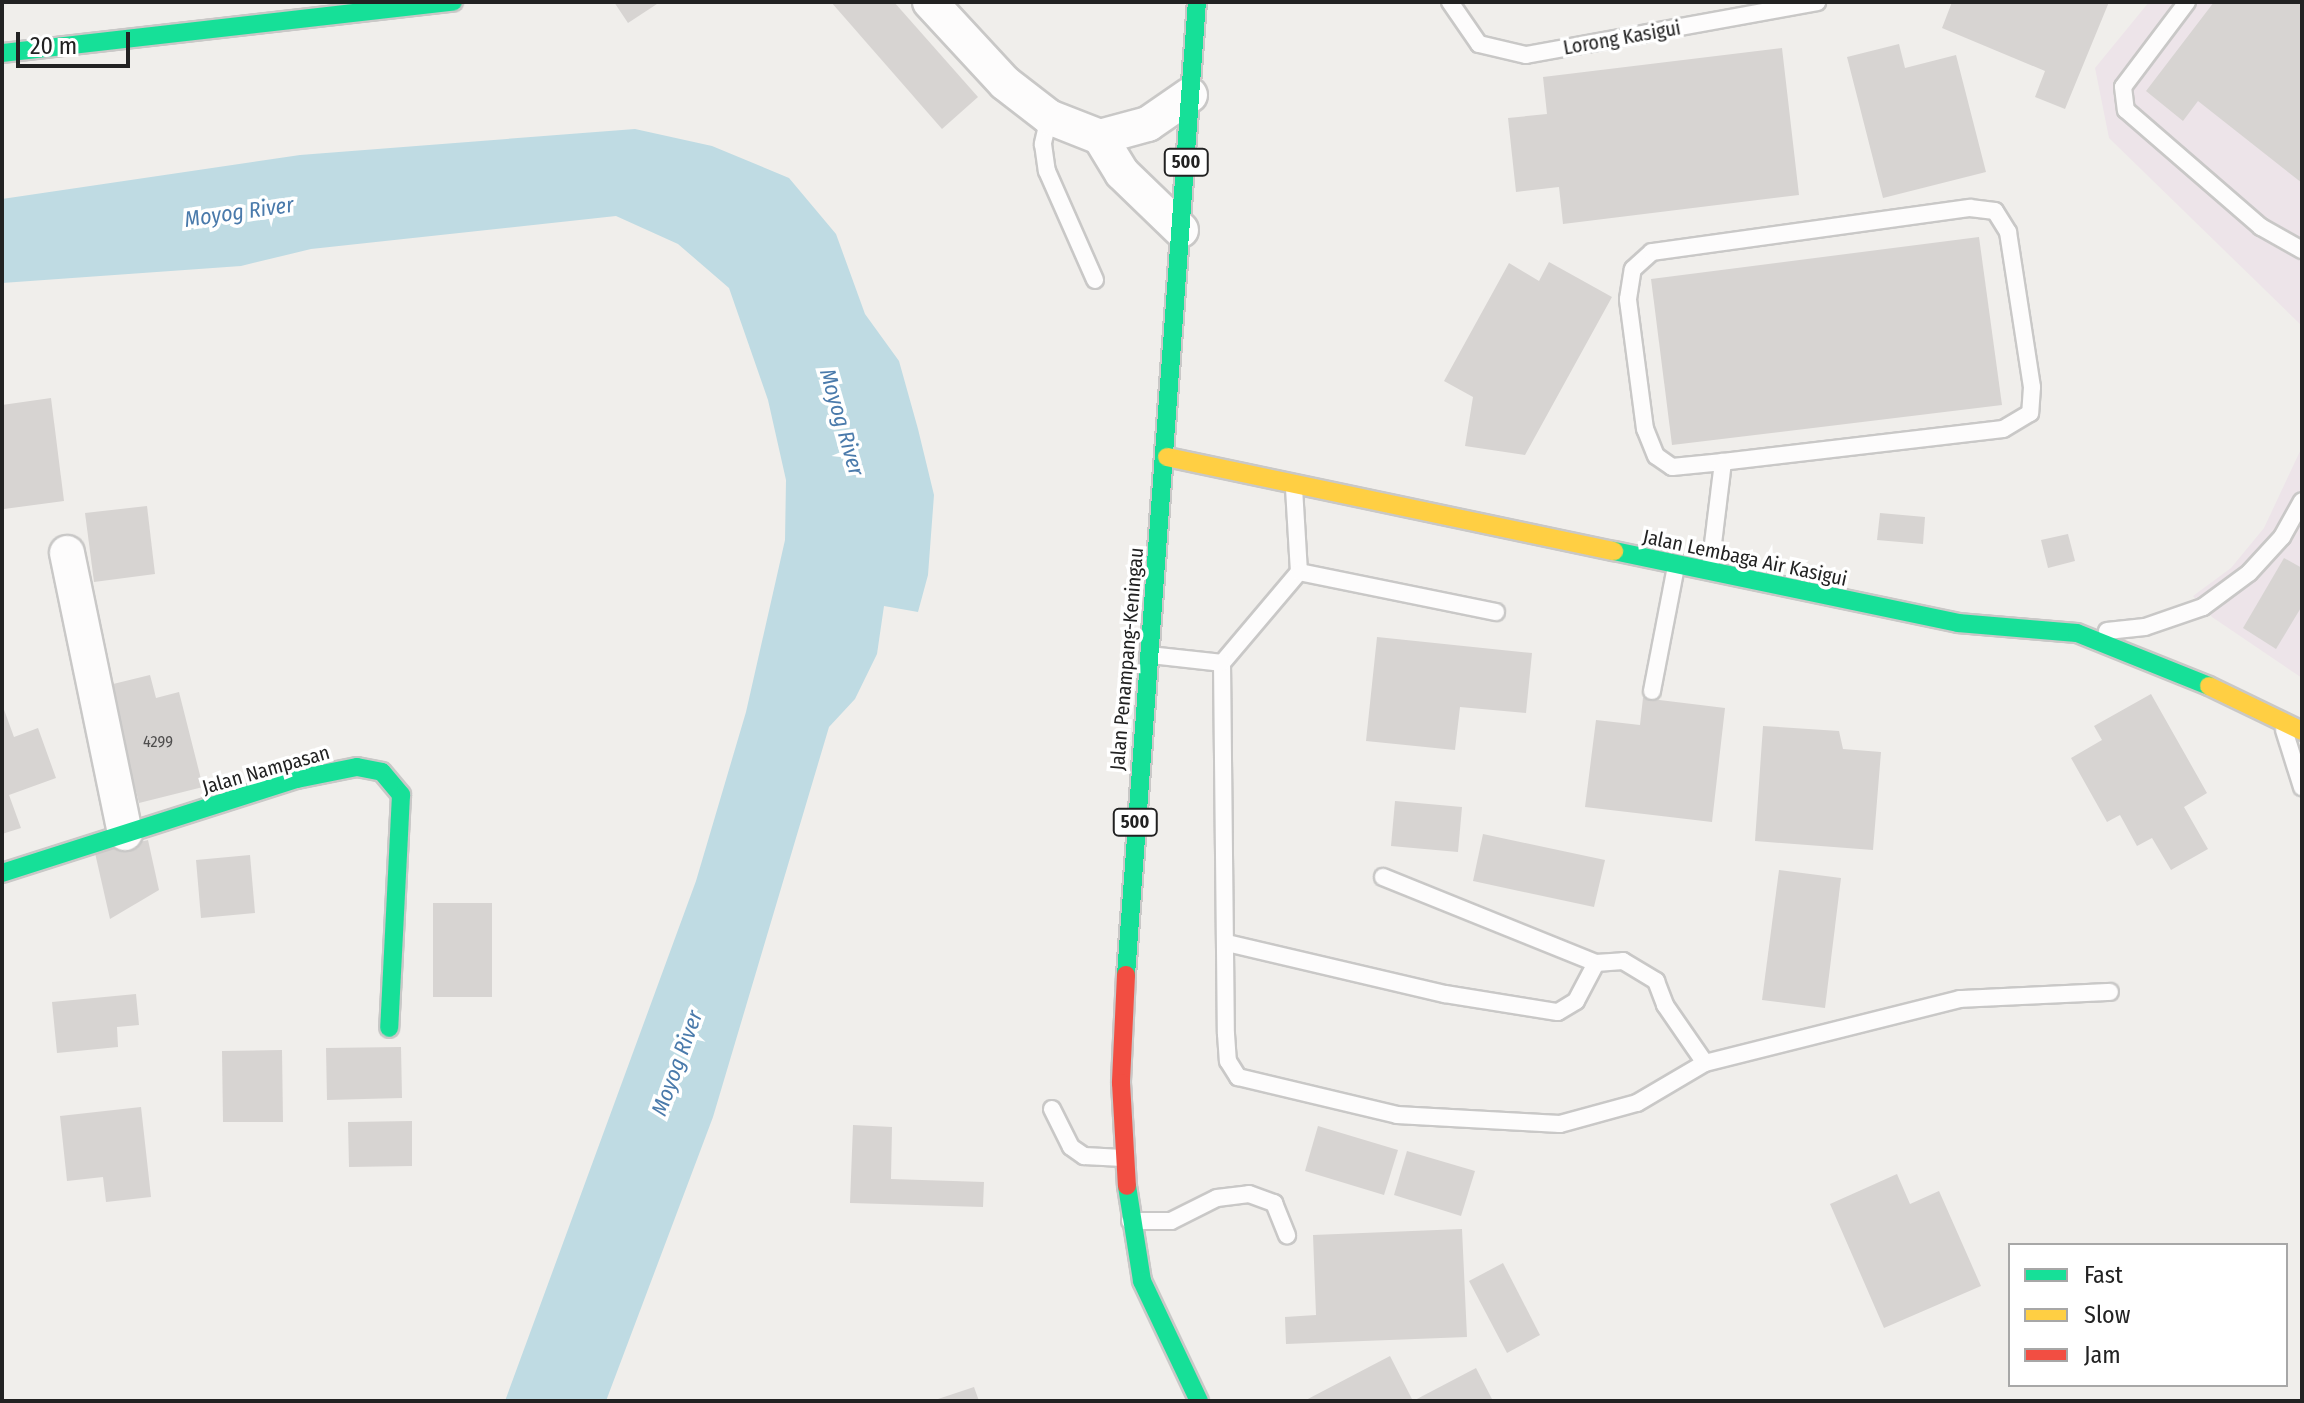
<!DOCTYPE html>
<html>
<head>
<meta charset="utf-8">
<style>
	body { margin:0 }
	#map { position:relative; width:2304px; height:1403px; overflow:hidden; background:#f0eeeb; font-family:"Fira Sans Condensed",sans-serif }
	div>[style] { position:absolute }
	.industrial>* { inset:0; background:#ede4e9 }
	.water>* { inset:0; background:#bfdbe3 }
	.building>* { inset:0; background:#d7d4d2 }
	.roads { filter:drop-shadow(2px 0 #c9c8c7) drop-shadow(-2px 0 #c9c8c7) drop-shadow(0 2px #c9c8c7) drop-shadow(0 -2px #c9c8c7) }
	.lane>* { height:16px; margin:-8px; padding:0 8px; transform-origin:8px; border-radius:8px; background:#fdfcfc }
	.street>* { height:34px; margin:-17px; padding:0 17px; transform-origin:17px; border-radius:17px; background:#fdfcfc }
	.fast>* { height:18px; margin:-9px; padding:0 9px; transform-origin:9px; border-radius:9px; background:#16e098 }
	.slow>* { height:18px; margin:-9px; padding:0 9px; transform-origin:9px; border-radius:9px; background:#ffcf43 }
	.jam>* { height:18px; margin:-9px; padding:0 9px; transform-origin:9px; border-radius:9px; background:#f24e42 }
	span { translate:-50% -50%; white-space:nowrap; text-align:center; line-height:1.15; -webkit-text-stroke:7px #fff; paint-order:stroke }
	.number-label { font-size:16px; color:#4f4e4e }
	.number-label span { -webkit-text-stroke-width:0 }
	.shield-label span { padding:2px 6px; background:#fff; border:2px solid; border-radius:6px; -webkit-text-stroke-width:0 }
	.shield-label { font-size:18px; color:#222; font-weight:700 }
	.street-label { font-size:20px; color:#222 }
	.water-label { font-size:22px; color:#4a7aab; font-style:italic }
	.frame { position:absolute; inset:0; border:4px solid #222; pointer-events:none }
	.legend { position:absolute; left:2008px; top:1243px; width:280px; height:144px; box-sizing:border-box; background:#fff; border:2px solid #a7a7a7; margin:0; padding:10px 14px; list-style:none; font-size:24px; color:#222 }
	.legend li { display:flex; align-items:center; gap:16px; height:40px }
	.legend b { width:40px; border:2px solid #a7a7a7 }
	.scale { position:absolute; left:16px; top:32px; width:114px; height:36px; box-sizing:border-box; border:4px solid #222; border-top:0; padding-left:10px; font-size:24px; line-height:28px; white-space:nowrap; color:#222; -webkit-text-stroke:6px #fff; paint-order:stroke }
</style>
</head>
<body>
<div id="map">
	<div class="industrial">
		<i style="clip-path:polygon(2149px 2px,2302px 2px,2302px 326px,2109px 138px,2095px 68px)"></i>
		<i style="clip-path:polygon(2302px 447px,2302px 678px,2212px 617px,2193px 596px,2231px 568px,2264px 528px)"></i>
	</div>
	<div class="water">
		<i style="clip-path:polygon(635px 129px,712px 146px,789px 178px,836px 234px,865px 314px,899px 361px,918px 429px,934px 495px,928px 575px,918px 612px,884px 606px,877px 654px,855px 699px,829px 727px,713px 1117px,606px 1401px,505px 1401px,696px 881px,746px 712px,785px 540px,786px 480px,768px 400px,729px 288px,678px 244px,616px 216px,311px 249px,241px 266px,2px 283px,2px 199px,300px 155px)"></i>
	</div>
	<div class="building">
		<i style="clip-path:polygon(614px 2px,660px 2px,628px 23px)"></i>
		<i style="clip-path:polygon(831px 2px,894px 2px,978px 97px,942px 129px)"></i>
		<i style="clip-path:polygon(1952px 2px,2109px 2px,2065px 109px,2035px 97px,2045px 71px,1942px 28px)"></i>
		<i style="clip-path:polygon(2214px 2px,2302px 2px,2302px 183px,2198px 101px,2183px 121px,2146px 91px)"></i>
		<i style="clip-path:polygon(1899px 44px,1905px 68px,1956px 55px,1986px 172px,1883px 198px,1847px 57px)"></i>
		<i style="clip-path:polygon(1782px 48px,1799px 195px,1563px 224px,1559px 187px,1516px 192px,1508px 118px,1547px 114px,1543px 77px)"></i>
		<i style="clip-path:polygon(1979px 237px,2002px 405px,1672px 445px,1651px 279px)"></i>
		<i style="clip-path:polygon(1549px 262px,1612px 297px,1525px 455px,1465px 446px,1473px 397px,1444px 381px,1509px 263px,1539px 281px)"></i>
		<i style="clip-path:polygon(51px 398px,64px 501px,4px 509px,2px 405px)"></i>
		<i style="clip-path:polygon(147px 506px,155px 574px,94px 582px,85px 513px)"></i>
		<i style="clip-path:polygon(1880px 513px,1925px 517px,1923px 544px,1877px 540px)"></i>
		<i style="clip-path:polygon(2068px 534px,2075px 561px,2048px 568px,2041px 540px)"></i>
		<i style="clip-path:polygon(2284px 558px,2302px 568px,2302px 606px,2276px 649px,2243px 628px)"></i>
		<i style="clip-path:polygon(1377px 637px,1532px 653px,1526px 713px,1460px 707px,1455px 750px,1366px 741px)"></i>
		<i style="clip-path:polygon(150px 675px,156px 698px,179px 692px,203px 787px,139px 803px,109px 685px)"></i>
		<i style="clip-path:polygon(2151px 694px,2207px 793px,2184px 807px,2208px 849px,2171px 870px,2152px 838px,2137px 846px,2120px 815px,2107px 822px,2071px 758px,2102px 740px,2094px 726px)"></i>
		<i style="clip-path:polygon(1643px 698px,1725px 708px,1712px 822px,1585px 807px,1596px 720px,1640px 725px)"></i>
		<i style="clip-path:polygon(2px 704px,14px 737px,38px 728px,56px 778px,9px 795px,21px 828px,2px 834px)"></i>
		<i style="clip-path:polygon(1763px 726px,1839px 731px,1843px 749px,1881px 752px,1873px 850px,1755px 841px)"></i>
		<i style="clip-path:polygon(1395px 801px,1462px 807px,1458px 852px,1391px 846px)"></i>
		<i style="clip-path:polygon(1483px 834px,1605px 860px,1594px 907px,1473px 881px)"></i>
		<i style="clip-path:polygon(148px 840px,159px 890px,110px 919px,95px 853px)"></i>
		<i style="clip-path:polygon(250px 855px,255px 913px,201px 918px,196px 860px)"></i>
		<i style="clip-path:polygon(1779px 870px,1841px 878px,1825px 1008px,1762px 1000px)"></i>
		<i style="clip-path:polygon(433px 903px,492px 903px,492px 997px,433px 997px)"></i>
		<i style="clip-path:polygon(136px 994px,139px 1025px,117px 1027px,118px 1047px,57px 1053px,52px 1002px)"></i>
		<i style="clip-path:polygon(401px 1047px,402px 1098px,327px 1100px,326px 1048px)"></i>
		<i style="clip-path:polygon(282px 1050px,283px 1122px,223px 1122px,222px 1051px)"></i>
		<i style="clip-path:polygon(141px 1107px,151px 1197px,106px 1202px,103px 1177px,67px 1181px,60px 1116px)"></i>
		<i style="clip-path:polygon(412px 1121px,412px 1166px,349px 1167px,348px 1122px)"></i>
		<i style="clip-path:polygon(853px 1125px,892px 1127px,891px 1179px,984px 1182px,983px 1207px,850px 1203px)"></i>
		<i style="clip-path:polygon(1318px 1126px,1398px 1150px,1384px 1195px,1305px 1171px)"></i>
		<i style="clip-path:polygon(1407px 1151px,1475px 1171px,1461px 1216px,1394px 1195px)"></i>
		<i style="clip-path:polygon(1897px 1174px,1910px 1204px,1939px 1191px,1981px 1286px,1884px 1328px,1830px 1204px)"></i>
		<i style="clip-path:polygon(1462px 1229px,1467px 1337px,1286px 1344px,1285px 1317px,1316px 1315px,1313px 1235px)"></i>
		<i style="clip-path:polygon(1503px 1263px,1540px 1335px,1507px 1353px,1469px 1281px)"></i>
		<i style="clip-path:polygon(1390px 1356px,1413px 1401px,1476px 1368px,1493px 1401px,1304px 1401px)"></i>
		<i style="clip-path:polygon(974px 1387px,979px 1401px,935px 1401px,935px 1400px)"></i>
	</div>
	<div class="roads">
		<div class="lane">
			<i style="left:1450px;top:2px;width:51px;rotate:55.4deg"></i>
			<i style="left:1479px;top:44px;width:48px;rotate:13.2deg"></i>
			<i style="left:1526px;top:55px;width:296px;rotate:-10.3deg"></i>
			<i style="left:2187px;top:2px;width:106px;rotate:127deg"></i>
			<i style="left:2123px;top:87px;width:23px;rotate:83deg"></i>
			<i style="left:2126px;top:110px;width:179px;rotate:40.9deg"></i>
			<i style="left:2261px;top:227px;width:47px;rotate:29.3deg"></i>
			<i style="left:1049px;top:117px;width:28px;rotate:103deg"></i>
			<i style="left:1043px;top:144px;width:27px;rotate:82deg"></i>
			<i style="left:1047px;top:171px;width:119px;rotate:66.2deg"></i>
			<i style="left:1970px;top:208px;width:25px;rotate:7deg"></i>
			<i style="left:1995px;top:211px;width:25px;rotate:58deg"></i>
			<i style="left:2008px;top:232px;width:157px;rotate:81.2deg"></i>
			<i style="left:2032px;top:387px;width:26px;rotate:94deg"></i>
			<i style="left:2030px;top:413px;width:31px;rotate:149deg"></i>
			<i style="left:2003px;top:429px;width:282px;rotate:173.3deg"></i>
			<i style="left:1723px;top:462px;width:51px;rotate:174.4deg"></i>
			<i style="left:1672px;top:467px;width:19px;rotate:-145deg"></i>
			<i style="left:1656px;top:456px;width:29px;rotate:-112deg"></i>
			<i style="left:1645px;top:429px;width:131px;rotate:-97.5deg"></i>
			<i style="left:1628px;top:299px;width:30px;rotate:-81deg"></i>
			<i style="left:1633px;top:269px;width:25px;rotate:-42deg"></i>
			<i style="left:1652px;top:252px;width:321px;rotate:-7.9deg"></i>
			<i style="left:1294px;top:488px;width:84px;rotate:86.6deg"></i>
			<i style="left:1299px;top:572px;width:119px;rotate:130.2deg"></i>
			<i style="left:1222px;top:663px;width:371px;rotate:89.4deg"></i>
			<i style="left:1226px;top:1034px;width:27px;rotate:86deg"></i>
			<i style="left:1228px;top:1061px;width:19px;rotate:58deg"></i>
			<i style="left:1238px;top:1077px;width:163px;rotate:13.4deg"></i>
			<i style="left:1397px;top:1115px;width:163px;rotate:3.2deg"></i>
			<i style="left:1560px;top:1124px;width:80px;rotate:-15.3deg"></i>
			<i style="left:1637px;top:1103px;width:79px;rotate:-30.5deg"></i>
			<i style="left:1710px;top:568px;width:107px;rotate:-83deg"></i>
			<i style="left:1299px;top:572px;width:201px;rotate:11.5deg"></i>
			<i style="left:2107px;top:631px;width:38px;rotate:-6deg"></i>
			<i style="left:2145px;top:627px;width:61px;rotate:-19deg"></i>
			<i style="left:2203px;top:607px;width:57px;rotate:-36.5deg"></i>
			<i style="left:2249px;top:573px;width:49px;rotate:-47.5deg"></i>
			<i style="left:2282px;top:537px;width:41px;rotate:-60.9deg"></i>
			<i style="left:1150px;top:655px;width:72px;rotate:6.3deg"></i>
			<i style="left:1652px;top:691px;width:127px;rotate:-79.1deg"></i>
			<i style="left:2284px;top:730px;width:60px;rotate:72.5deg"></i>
			<i style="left:1383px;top:877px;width:230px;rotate:22deg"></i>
			<i style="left:1227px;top:943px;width:224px;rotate:13.2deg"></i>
			<i style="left:1445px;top:994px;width:114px;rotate:9.1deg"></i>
			<i style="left:1558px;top:1012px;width:21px;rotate:-31deg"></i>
			<i style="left:1576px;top:1001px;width:43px;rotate:-62.2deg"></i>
			<i style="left:1596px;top:963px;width:27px;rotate:-4deg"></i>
			<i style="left:1623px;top:961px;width:39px;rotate:31deg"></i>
			<i style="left:1656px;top:981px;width:26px;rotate:69deg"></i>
			<i style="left:1665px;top:1005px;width:70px;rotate:55.4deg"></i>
			<i style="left:1705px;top:1063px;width:263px;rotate:-14.1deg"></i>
			<i style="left:1960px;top:999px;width:150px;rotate:-2.7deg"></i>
			<i style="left:1052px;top:1109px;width:42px;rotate:63.4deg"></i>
			<i style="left:1071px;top:1147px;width:16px;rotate:35deg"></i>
			<i style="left:1084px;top:1156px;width:39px;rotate:3deg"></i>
			<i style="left:1130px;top:1221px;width:41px"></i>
			<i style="left:1171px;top:1221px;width:51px;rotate:-26.6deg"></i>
			<i style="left:1217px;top:1198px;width:32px;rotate:-7deg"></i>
			<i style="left:1249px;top:1194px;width:27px;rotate:20deg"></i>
			<i style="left:1274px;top:1203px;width:35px;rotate:68deg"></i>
		</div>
		<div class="street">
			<i style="left:930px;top:2px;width:110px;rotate:47.2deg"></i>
			<i style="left:1005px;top:83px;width:56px;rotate:37.7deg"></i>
			<i style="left:1049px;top:117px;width:55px;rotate:21.4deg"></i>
			<i style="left:1100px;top:137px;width:50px;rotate:-15.2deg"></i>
			<i style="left:1148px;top:124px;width:51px;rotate:-34.6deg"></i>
			<i style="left:1100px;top:137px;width:42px;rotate:58.6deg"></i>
			<i style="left:1122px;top:173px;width:82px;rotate:44deg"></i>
			<i style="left:67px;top:553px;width:286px;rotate:78.3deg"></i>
		</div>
		<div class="fast">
			<i style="left:2px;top:53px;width:454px;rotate:-6.5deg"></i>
			<i style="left:1614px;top:551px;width:351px;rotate:11.8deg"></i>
			<i style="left:1958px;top:623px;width:119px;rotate:4.8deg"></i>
			<i style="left:2077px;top:633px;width:142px;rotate:21.9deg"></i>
			<i style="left:2px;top:873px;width:310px;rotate:-17.7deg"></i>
			<i style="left:297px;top:779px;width:61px;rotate:-11.3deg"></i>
			<i style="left:357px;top:767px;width:25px;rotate:11deg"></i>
			<i style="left:382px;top:772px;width:30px;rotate:50deg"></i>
			<i style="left:401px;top:795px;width:233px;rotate:92.9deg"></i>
			<i style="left:1126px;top:975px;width:976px;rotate:-85.83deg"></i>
			<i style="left:1127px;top:1186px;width:96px;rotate:81deg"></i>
			<i style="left:1142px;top:1281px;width:133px;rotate:64.6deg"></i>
		</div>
		<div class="slow">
			<i style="left:1167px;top:457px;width:457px;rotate:11.9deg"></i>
			<i style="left:2209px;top:686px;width:103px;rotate:25.8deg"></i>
		</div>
		<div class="jam">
			<i style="left:1126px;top:975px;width:108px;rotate:92.7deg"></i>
			<i style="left:1121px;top:1083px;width:103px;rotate:86.7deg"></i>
		</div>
	</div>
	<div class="number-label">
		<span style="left:158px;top:742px">4299</span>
	</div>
	<div class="shield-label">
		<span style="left:1186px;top:162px">500</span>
		<span style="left:1135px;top:822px">500</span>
	</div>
	<div class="street-label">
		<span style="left:1622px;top:38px;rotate:-10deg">Lorong Kasigui</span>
		<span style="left:1745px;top:558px;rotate:12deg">Jalan Lembaga Air Kasigui</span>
		<span style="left:1127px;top:659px;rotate:-85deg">Jalan Penampang-Keningau</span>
		<span style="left:266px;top:770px;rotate:-16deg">Jalan Nampasan</span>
	</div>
	<div class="water-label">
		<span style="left:239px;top:212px;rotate:-8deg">Moyog River</span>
		<span style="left:842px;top:422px;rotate:74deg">Moyog River</span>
		<span style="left:677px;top:1063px;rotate:-70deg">Moyog River</span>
	</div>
	<div class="frame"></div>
	<ul class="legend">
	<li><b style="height:10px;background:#16e098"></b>Fast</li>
	<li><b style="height:10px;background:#ffcf43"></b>Slow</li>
	<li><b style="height:10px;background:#f24e42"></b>Jam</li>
	</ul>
	<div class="scale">20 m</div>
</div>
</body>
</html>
